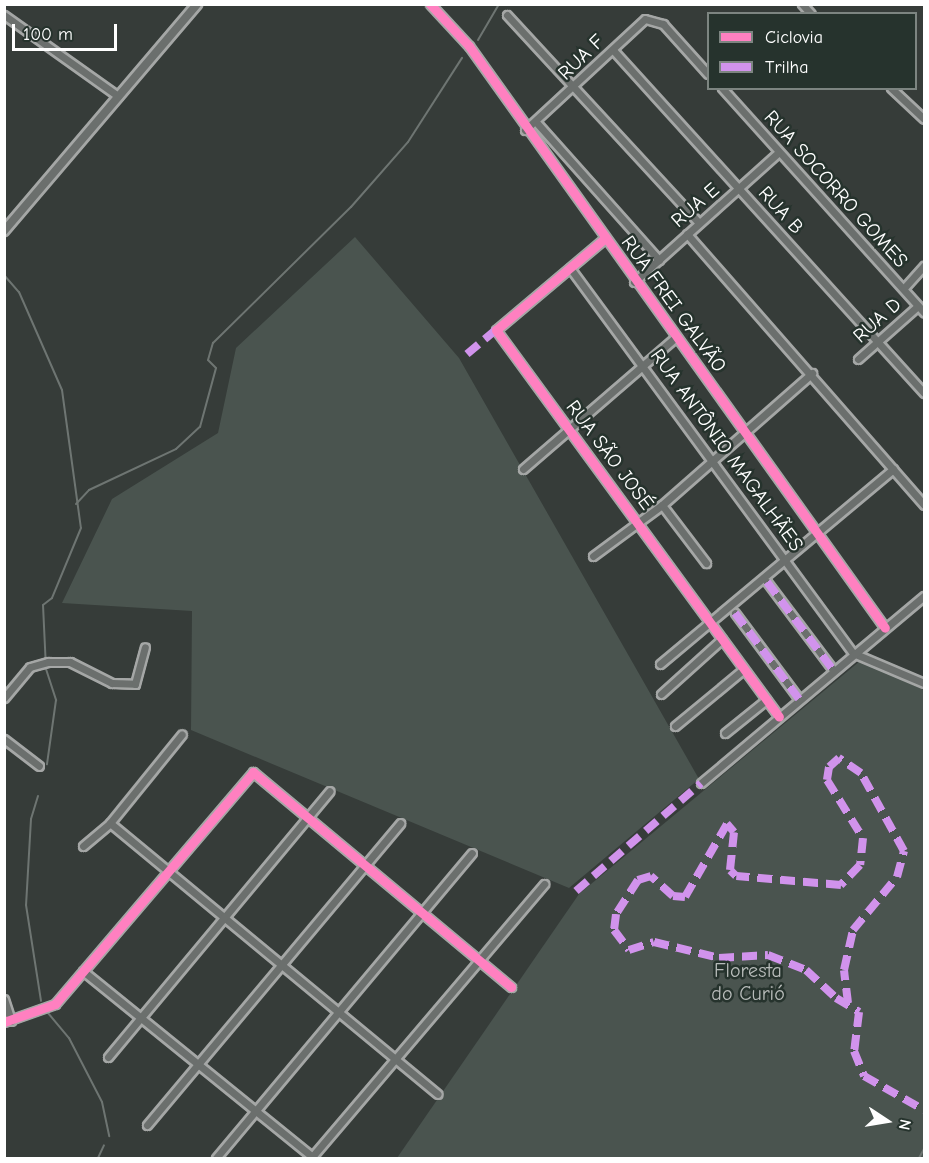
<!DOCTYPE html>
<html>
<head>
<meta charset="utf-8">
<style>
	body { margin:0 }
	#map { position:relative; width:929px; height:1163px; overflow:hidden; background:#363c39; font-family:"Comic Neue",sans-serif }
	div>[style] { position:absolute }
	.green>* { inset:0; background:#4a544f }
	.stream>* { height:2px; margin:-1px; padding:0 1px; transform-origin:1px; border-radius:1px; background:#6e7572 }
	.roads { filter:drop-shadow(2px 0 #a5a7a6) drop-shadow(-2px 0 #a5a7a6) drop-shadow(0 2px #a5a7a6) drop-shadow(0 -2px #a5a7a6) }
	.minor>* { height:7px; margin:-3.5px; padding:0 3.5px; transform-origin:3.5px; border-radius:3.5px; background:#6b6f6d }
	.tertiary>* { height:8px; margin:-4px; padding:0 4px; transform-origin:4px; border-radius:4px; background:#6b6f6d }
	.quiet>* { height:8px; margin-top:-4px; transform-origin:0; background:repeating-linear-gradient(90deg,#d193ec 0 15px,transparent 0 23px) }
	.cycleway>* { height:9px; margin:-4.5px; padding:0 4.5px; transform-origin:4.5px; border-radius:4.5px; background:#ff80c0 }
	span { translate:-50% -50%; white-space:nowrap; text-align:center; line-height:1.15; -webkit-text-stroke:5px #26332d; paint-order:stroke }
	.street-label { font-size:20px; color:#fff }
	.park-label { font-size:20px; color:#b8bcba }
	.frame { position:absolute; inset:0; border:6px solid #fff; pointer-events:none }
	.legend { position:absolute; left:707px; top:12px; width:210px; height:78px; box-sizing:border-box; background:#26332d; border:2px solid #7d8581; margin:0; padding:8px 10px; list-style:none; font-size:18px; color:#fff }
	.legend li { display:flex; align-items:center; gap:12px; height:30px }
	.legend b { width:30px; border:2px solid #7d8581 }
	.north { position:absolute; left:857px; top:1091px; width:60px; height:60px; -webkit-text-stroke:4px #26332d; paint-order:stroke; rotate:102deg; font-size:16px; font-weight:700; line-height:24px; text-align:center; color:#fff }
	.north::after { content:''; display:block; margin:auto; width:21px; height:27px; background:#fff; clip-path:polygon(50% 0,100% 100%,50% 72%,0 100%) }
	.scale { position:absolute; left:12px; top:24px; width:105px; height:27px; box-sizing:border-box; border:3px solid #fff; border-top:0; padding-left:8px; font-size:18px; line-height:21px; white-space:nowrap; color:#fff; -webkit-text-stroke:4px #26332d; paint-order:stroke }
</style>
</head>
<body>
<div id="map">
	<div class="green">
		<i style="clip-path:polygon(355px 237px,459px 358px,699px 779px,569px 888px,191px 730px,192px 611px,62px 603px,112px 499px,218px 433px,236px 348px)"></i>
		<i style="clip-path:polygon(860px 661px,924px 690px,924px 1158px,397px 1158px,579px 894px)"></i>
	</div>
	<div class="stream">
		<i style="left:478px;top:40px;width:42px;rotate:-59.7deg"></i>
		<i style="left:4px;top:275px;width:23px;rotate:49deg"></i>
		<i style="left:19px;top:292px;width:107px;rotate:66.3deg"></i>
		<i style="left:62px;top:390px;width:139px;rotate:82.2deg"></i>
		<i style="left:81px;top:528px;width:76px;rotate:112.5deg"></i>
		<i style="left:52px;top:598px;width:11px;rotate:142deg"></i>
		<i style="left:43px;top:605px;width:64px;rotate:87.3deg"></i>
		<i style="left:46px;top:669px;width:33px;rotate:72deg"></i>
		<i style="left:56px;top:700px;width:65px;rotate:98deg"></i>
		<i style="left:76px;top:504px;width:19px;rotate:-47deg"></i>
		<i style="left:89px;top:490px;width:96px;rotate:-25.2deg"></i>
		<i style="left:176px;top:449px;width:33px;rotate:-43deg"></i>
		<i style="left:200px;top:427px;width:61px;rotate:-74.8deg"></i>
		<i style="left:216px;top:368px;width:11px;rotate:-135deg"></i>
		<i style="left:208px;top:360px;width:18px;rotate:-74deg"></i>
		<i style="left:213px;top:343px;width:194px;rotate:-44.6deg"></i>
		<i style="left:351px;top:207px;width:86px;rotate:-48.8deg"></i>
		<i style="left:408px;top:142px;width:100px;rotate:-57.3deg"></i>
		<i style="left:38px;top:796px;width:24px;rotate:107deg"></i>
		<i style="left:31px;top:819px;width:86px;rotate:93.3deg"></i>
		<i style="left:26px;top:905px;width:97px;rotate:81.1deg"></i>
		<i style="left:48px;top:1013px;width:33px;rotate:50deg"></i>
		<i style="left:69px;top:1038px;width:72px;rotate:62.7deg"></i>
		<i style="left:102px;top:1102px;width:35px;rotate:78deg"></i>
		<i style="left:98px;top:1158px;width:14px;rotate:-65deg"></i>
		<i style="left:919px;top:1158px;width:10px;rotate:-61deg"></i>
	</div>
	<div class="roads">
		<div class="minor">
			<i style="left:430px;top:4px;width:57px;rotate:47.1deg"></i>
			<i style="left:469px;top:46px;width:715px;rotate:54.44deg"></i>
			<i style="left:802px;top:4px;width:13px;rotate:48deg"></i>
			<i style="left:4px;top:15px;width:140px;rotate:35.4deg"></i>
			<i style="left:507px;top:15px;width:283px;rotate:47.3deg"></i>
			<i style="left:613px;top:50px;width:463px;rotate:47.8deg"></i>
			<i style="left:722px;top:88px;width:302px;rotate:48deg"></i>
			<i style="left:891px;top:88px;width:45px;rotate:43.2deg"></i>
			<i style="left:536px;top:122px;width:185px;rotate:48.3deg"></i>
			<i style="left:525px;top:130px;width:163px;rotate:-42.8deg"></i>
			<i style="left:645px;top:19px;width:19px;rotate:16deg"></i>
			<i style="left:663px;top:24px;width:67px;rotate:48deg"></i>
			<i style="left:687px;top:234px;width:360px;rotate:48.8deg"></i>
			<i style="left:604px;top:239px;width:141px;rotate:139.9deg"></i>
			<i style="left:496px;top:330px;width:479px;rotate:53.8deg"></i>
			<i style="left:570px;top:268px;width:478px;rotate:53.7deg"></i>
			<i style="left:853px;top:653px;width:77px;rotate:22.9deg"></i>
			<i style="left:634px;top:282px;width:193px;rotate:-41.9deg"></i>
			<i style="left:904px;top:288px;width:30px;rotate:-48deg"></i>
			<i style="left:858px;top:359px;width:80px;rotate:-41.5deg"></i>
			<i style="left:523px;top:469px;width:202px;rotate:-40.8deg"></i>
			<i style="left:662px;top:505px;width:73px;rotate:52.8deg"></i>
			<i style="left:593px;top:556px;width:86px;rotate:-36.5deg"></i>
			<i style="left:662px;top:505px;width:200px;rotate:-41.3deg"></i>
			<i style="left:767px;top:582px;width:110px;rotate:53.1deg"></i>
			<i style="left:735px;top:613px;width:107px;rotate:53.3deg"></i>
			<i style="left:660px;top:664px;width:304px;rotate:-39.9deg"></i>
			<i style="left:661px;top:694px;width:82px;rotate:-42deg"></i>
			<i style="left:4px;top:698px;width:40px;rotate:-50deg"></i>
			<i style="left:30px;top:667px;width:19px;rotate:-16deg"></i>
			<i style="left:48px;top:662px;width:22px"></i>
			<i style="left:70px;top:662px;width:47px;rotate:26.6deg"></i>
			<i style="left:112px;top:683px;width:23px;rotate:2deg"></i>
			<i style="left:135px;top:684px;width:38px;rotate:-75deg"></i>
			<i style="left:675px;top:726px;width:89px;rotate:-39.6deg"></i>
			<i style="left:725px;top:733px;width:53px;rotate:-38.8deg"></i>
			<i style="left:4px;top:739px;width:44px;rotate:37.6deg"></i>
			<i style="left:701px;top:783px;width:291px;rotate:-40deg"></i>
			<i style="left:110px;top:823px;width:425px;rotate:39.6deg"></i>
			<i style="left:83px;top:846px;width:35px;rotate:-40deg"></i>
			<i style="left:110px;top:823px;width:114px;rotate:-51deg"></i>
			<i style="left:83px;top:971px;width:297px;rotate:39deg"></i>
			<i style="left:4px;top:999px;width:23px;rotate:72deg"></i>
			<i style="left:4px;top:1022px;width:54px;rotate:-19.4deg"></i>
			<i style="left:55px;top:1004px;width:305px;rotate:-49.5deg"></i>
			<i style="left:253px;top:772px;width:336px;rotate:39.8deg"></i>
			<i style="left:108px;top:1057px;width:346px;rotate:-50.2deg"></i>
			<i style="left:147px;top:1125px;width:394px;rotate:-50deg"></i>
			<i style="left:216px;top:1158px;width:398px;rotate:-50deg"></i>
			<i style="left:311px;top:1158px;width:360px;rotate:-49.6deg"></i>
		</div>
		<div class="tertiary">
			<i style="left:4px;top:231px;width:298px;rotate:-49.6deg"></i>
		</div>
	</div>
	<div class="quiet">
		<i style="left:467px;top:354px;width:38px;rotate:-40deg"></i>
		<i style="left:767px;top:582px;width:110px;rotate:53.1deg"></i>
		<i style="left:735px;top:613px;width:107px;rotate:53.3deg"></i>
		<i style="left:576px;top:891px;width:165px;rotate:-40.8deg"></i>
		<i style="left:848px;top:1003px;width:33px;rotate:-97deg"></i>
		<i style="left:844px;top:970px;width:41px;rotate:-77.3deg"></i>
		<i style="left:853px;top:930px;width:69px;rotate:-50.3deg"></i>
		<i style="left:897px;top:877px;width:27px;rotate:-75deg"></i>
		<i style="left:904px;top:851px;width:89px;rotate:-118.9deg"></i>
		<i style="left:861px;top:773px;width:27px;rotate:-146deg"></i>
		<i style="left:839px;top:758px;width:13px;rotate:138deg"></i>
		<i style="left:829px;top:767px;width:13px;rotate:99deg"></i>
		<i style="left:827px;top:780px;width:68px;rotate:58.2deg"></i>
		<i style="left:863px;top:838px;width:27px;rotate:96deg"></i>
		<i style="left:860px;top:865px;width:28px;rotate:134deg"></i>
		<i style="left:841px;top:885px;width:105px;rotate:-175.1deg"></i>
		<i style="left:736px;top:876px;width:8px;rotate:-135deg"></i>
		<i style="left:730px;top:870px;width:38px;rotate:-84deg"></i>
		<i style="left:734px;top:832px;width:11px;rotate:-131deg"></i>
		<i style="left:727px;top:824px;width:84px;rotate:119.9deg"></i>
		<i style="left:685px;top:897px;width:12px;rotate:-175deg"></i>
		<i style="left:673px;top:896px;width:30px;rotate:-138deg"></i>
		<i style="left:651px;top:876px;width:14px;rotate:163deg"></i>
		<i style="left:638px;top:880px;width:40px;rotate:122.9deg"></i>
		<i style="left:616px;top:914px;width:16px;rotate:97deg"></i>
		<i style="left:614px;top:930px;width:25px;rotate:53deg"></i>
		<i style="left:629px;top:950px;width:26px;rotate:-18deg"></i>
		<i style="left:654px;top:942px;width:67px;rotate:13.8deg"></i>
		<i style="left:719px;top:958px;width:49px;rotate:-3.5deg"></i>
		<i style="left:768px;top:955px;width:41px;rotate:21.5deg"></i>
		<i style="left:806px;top:970px;width:41px;rotate:43deg"></i>
		<i style="left:836px;top:998px;width:27px;rotate:31deg"></i>
		<i style="left:859px;top:1012px;width:39px;rotate:97deg"></i>
		<i style="left:854px;top:1051px;width:27px;rotate:68deg"></i>
		<i style="left:864px;top:1076px;width:69px;rotate:29.5deg"></i>
	</div>
	<div class="cycleway">
		<i style="left:430px;top:4px;width:57px;rotate:47.1deg"></i>
		<i style="left:469px;top:46px;width:715px;rotate:54.44deg"></i>
		<i style="left:604px;top:239px;width:141px;rotate:139.9deg"></i>
		<i style="left:496px;top:330px;width:479px;rotate:53.8deg"></i>
		<i style="left:4px;top:1022px;width:54px;rotate:-19.4deg"></i>
		<i style="left:55px;top:1004px;width:305px;rotate:-49.5deg"></i>
		<i style="left:253px;top:772px;width:336px;rotate:39.8deg"></i>
	</div>
	<div class="street-label">
		<span style="left:581px;top:57px;rotate:-44deg">RUA F</span>
		<span style="left:836px;top:189px;rotate:48deg">RUA SOCORRO GOMES</span>
		<span style="left:695px;top:205px;rotate:-41deg">RUA E</span>
		<span style="left:781px;top:210px;rotate:48deg">RUA B</span>
		<span style="left:674px;top:304px;rotate:54deg">RUA FREI GALVÃO</span>
		<span style="left:877px;top:320px;rotate:-42deg">RUA D</span>
		<span style="left:727px;top:450px;rotate:54deg">RUA ANTÔNIO MAGALHÃES</span>
		<span style="left:610px;top:455px;rotate:53deg">RUA SÃO JOSÉ</span>
	</div>
	<div class="park-label">
		<span style="left:748px;top:982px">Floresta<br>do Curió</span>
	</div>
	<div class="frame"></div>
	<ul class="legend">
	<li><b style="height:8px;background:#ff80c0"></b>Ciclovia</li>
	<li><b style="height:8px;background:#d193ec"></b>Trilha</li>
	</ul>
	<div class="north">N</div>
	<div class="scale">100 m</div>
</div>
</body>
</html>
